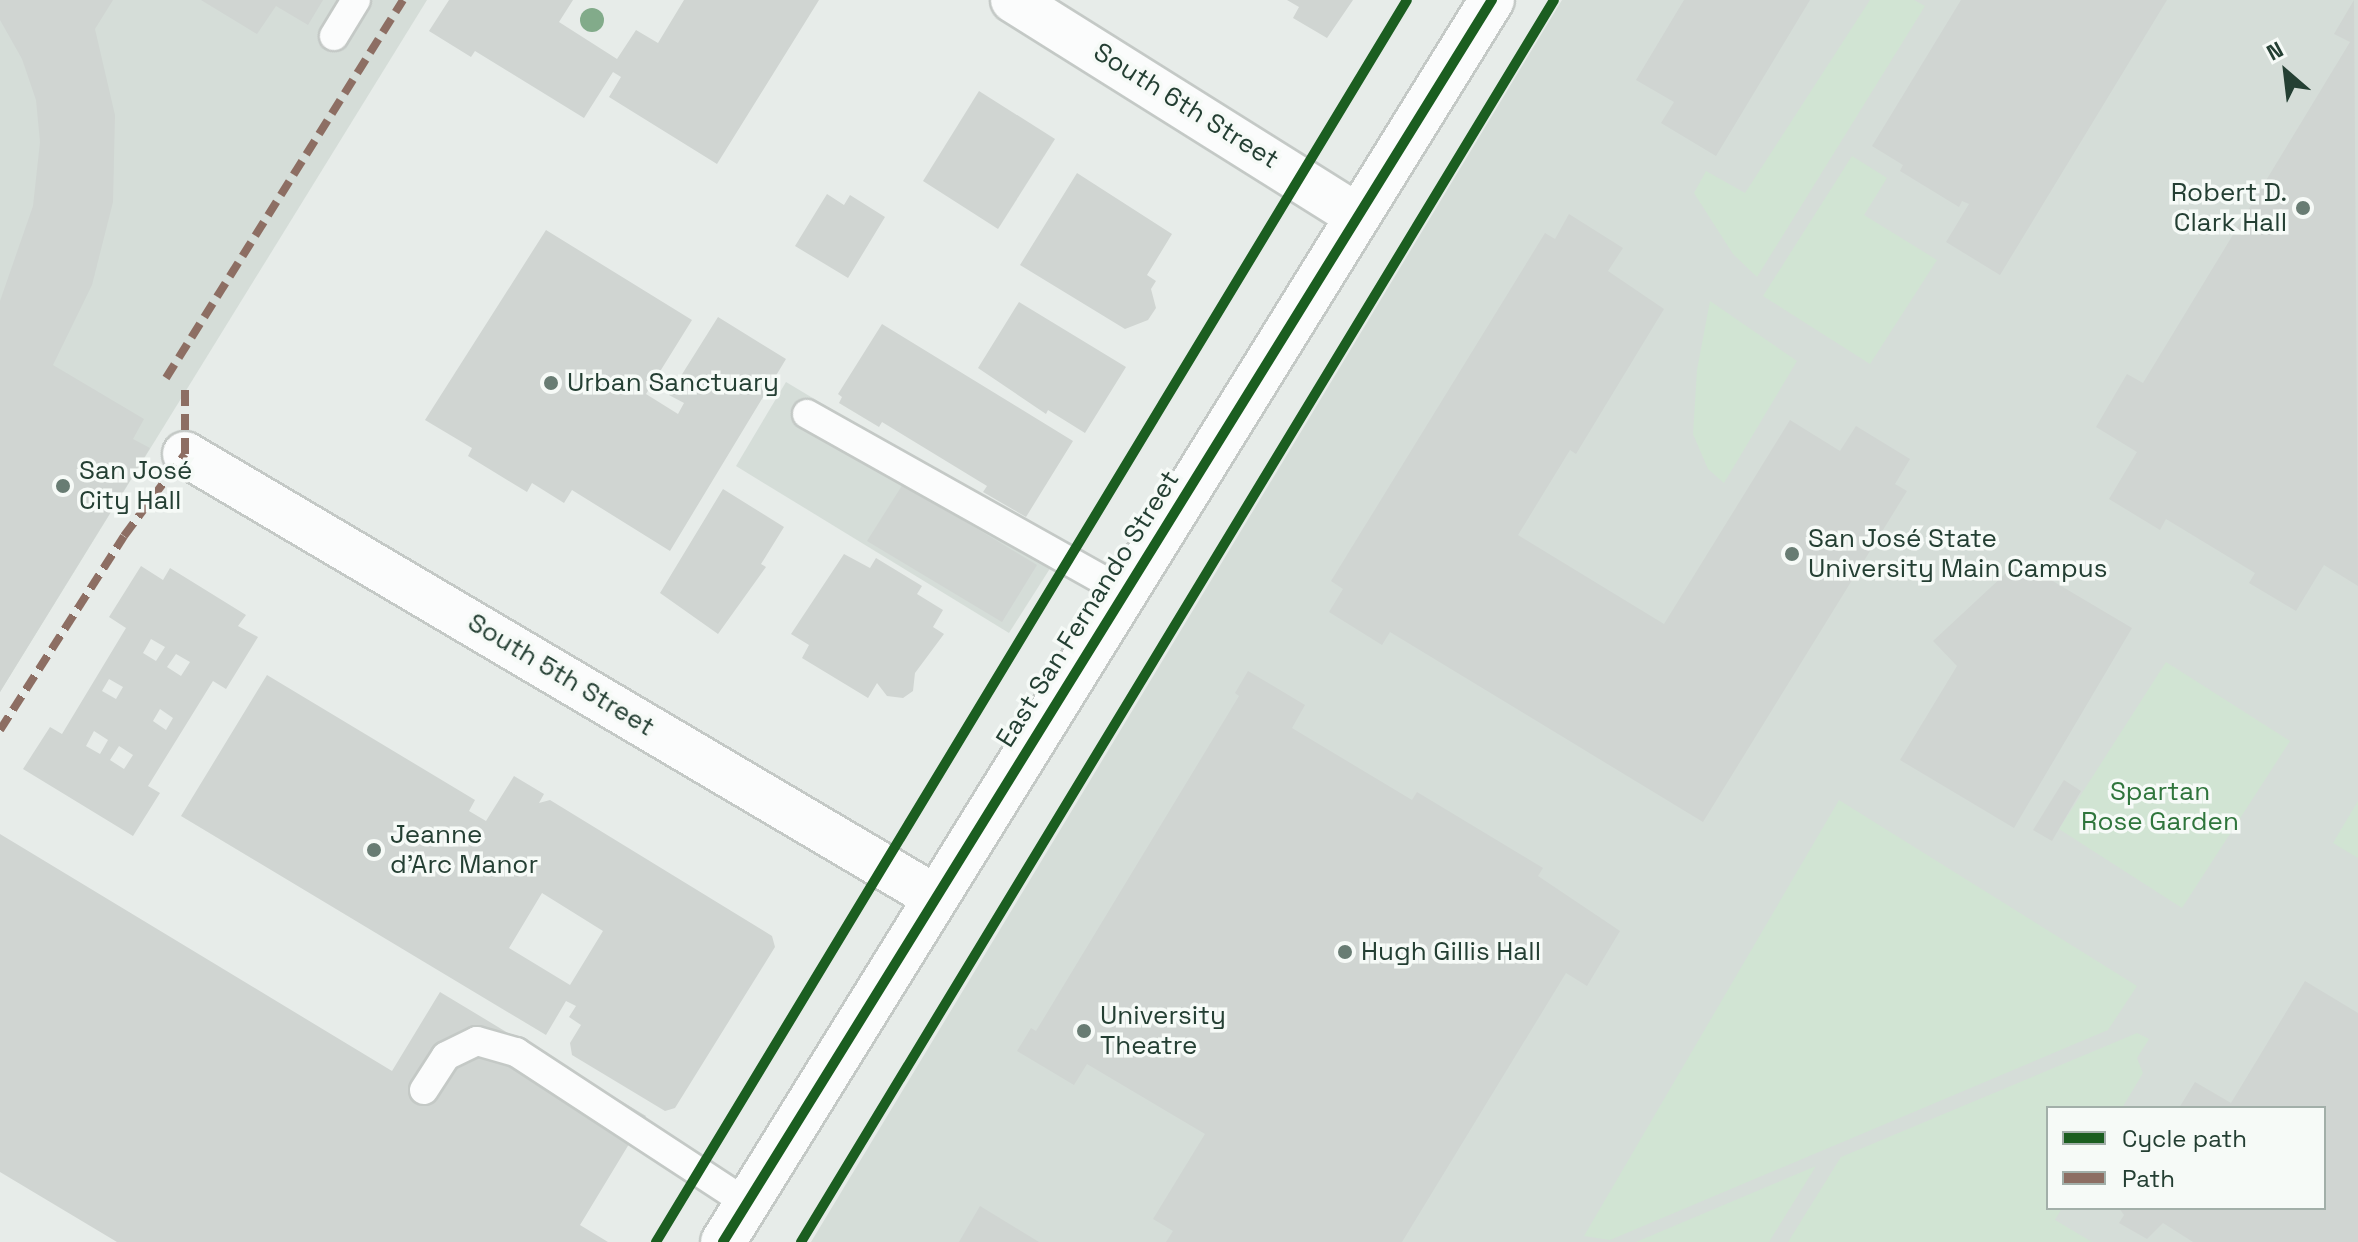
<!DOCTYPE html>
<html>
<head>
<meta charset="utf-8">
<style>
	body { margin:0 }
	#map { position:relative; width:2358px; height:1242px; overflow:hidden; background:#e7ece9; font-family:"Space Grotesk",sans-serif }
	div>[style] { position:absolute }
	.built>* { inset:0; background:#d5ddd8 }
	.green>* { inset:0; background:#d1e4d3 }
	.building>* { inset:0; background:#d0d5d2 }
	.roads { filter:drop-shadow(2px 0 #c4c9c6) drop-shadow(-2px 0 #c4c9c6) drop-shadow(0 2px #c4c9c6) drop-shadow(0 -2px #c4c9c6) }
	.lane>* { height:28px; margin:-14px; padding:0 14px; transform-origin:14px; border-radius:14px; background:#fbfcfc }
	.street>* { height:44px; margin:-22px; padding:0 22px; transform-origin:22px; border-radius:22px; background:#fbfcfc }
	.secondary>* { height:44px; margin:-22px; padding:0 22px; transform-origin:22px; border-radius:22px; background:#fbfcfc }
	.quiet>* { height:8px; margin-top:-4px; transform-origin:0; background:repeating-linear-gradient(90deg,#8d6e63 0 16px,transparent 0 24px) }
	.cycleway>* { height:10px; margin:-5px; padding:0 5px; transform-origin:5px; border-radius:5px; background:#1b5e20 }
	.trees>* { width:24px; height:24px; margin:-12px; border-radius:50%; background:#82ab8a }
	.dots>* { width:22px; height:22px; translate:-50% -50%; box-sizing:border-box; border:4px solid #f6faf7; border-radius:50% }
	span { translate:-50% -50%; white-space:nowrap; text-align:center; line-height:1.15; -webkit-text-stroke:7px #f6faf7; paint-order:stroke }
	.street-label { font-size:26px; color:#243f33 }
	.poi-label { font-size:26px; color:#243f33 }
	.right { translate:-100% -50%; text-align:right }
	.left { translate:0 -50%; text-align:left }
	.park-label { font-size:26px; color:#2f753c }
	.legend { position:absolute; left:2046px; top:1106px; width:280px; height:104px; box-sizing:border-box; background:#f6faf7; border:2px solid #a2afa9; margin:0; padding:10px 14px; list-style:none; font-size:24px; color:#243f33 }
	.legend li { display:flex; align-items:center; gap:16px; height:40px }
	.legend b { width:40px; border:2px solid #a2afa9 }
	.north { position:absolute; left:2246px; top:32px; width:80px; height:80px; -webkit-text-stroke:6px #f6faf7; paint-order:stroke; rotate:332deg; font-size:22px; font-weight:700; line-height:32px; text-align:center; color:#243f33 }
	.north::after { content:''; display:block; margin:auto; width:28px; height:36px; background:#243f33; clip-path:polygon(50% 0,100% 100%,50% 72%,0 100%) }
</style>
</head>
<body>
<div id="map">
	<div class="built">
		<i style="clip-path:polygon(0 0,427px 0,0 692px)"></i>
		<i style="clip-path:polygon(evenodd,1562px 0,2358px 0,2358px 1242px,811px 1242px,1562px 0,2048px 1108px,2324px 1108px,2324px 1208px,2048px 1208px,2048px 1108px)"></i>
		<i style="clip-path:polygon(786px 382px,1063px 548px,1009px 633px,736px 466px)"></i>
	</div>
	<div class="green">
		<i style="clip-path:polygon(1870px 0,1914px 0,1925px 6px,1757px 277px,1733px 254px,1694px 193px,1706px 171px,1745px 193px)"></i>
		<i style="clip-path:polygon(1852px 156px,1887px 178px,1864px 215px,1937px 260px,1870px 364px,1763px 296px)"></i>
		<i style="clip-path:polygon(1710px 301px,1797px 361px,1724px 483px,1708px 469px,1693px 434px,1697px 370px)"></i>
		<i style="clip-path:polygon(2166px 662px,2290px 741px,2182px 908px,2059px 829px)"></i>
		<i style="clip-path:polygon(1839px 800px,2137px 986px,2108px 1030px,1610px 1240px,1584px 1236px)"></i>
		<i style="clip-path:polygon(2358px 801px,2358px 858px,2333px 843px)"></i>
		<i style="clip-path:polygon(2137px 1033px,2149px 1039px,2137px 1058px,2143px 1073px,2122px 1108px,2048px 1108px,2048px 1208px,2062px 1208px,2055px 1220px,2092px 1242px,1788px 1242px,1841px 1157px)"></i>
		<i style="clip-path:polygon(1816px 1166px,1769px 1242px,1636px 1242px)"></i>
	</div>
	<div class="building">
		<i style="clip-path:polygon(0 0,113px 0,95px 29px,115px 115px,113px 202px,92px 285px,53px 365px,144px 419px,133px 439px,150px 448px,0 692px,0 301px,33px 206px,40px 142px,36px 100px,22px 59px,0 20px)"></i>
		<i style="clip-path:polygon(201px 0,323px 0,308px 25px,276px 6px,257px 34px)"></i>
		<i style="clip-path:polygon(449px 0,573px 0,559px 22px,617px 59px,636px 30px,658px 43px,684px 0,819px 0,717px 164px,609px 97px,621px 77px,613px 72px,584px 118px,475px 51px,471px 57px,429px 31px)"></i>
		<i style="clip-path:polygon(1287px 0,1353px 0,1327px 38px,1293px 18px,1299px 7px)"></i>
		<i style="clip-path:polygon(1684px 0,1810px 0,1716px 156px,1661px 123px,1674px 102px,1636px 80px)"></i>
		<i style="clip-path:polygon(1961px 0,2167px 0,2000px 275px,1946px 242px,1969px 204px,1962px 201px,1959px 207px,1900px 171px,1903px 165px,1872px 146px)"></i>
		<i style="clip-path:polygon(2354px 0,2358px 586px,2324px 565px,2296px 611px,2249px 583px,2255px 573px,2166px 519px,2160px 530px,2109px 499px,2137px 452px,2096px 427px,2127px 374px,2143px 383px,2350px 42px,2334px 34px)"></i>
		<i style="clip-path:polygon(979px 91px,1055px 139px,998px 229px,923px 181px)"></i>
		<i style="clip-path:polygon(1077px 173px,1172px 234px,1147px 275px,1156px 281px,1151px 289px,1156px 308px,1148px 320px,1125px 329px,1020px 265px)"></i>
		<i style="clip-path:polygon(827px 194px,844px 205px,850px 195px,885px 217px,848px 278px,795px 246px)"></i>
		<i style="clip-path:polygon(1569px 214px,1623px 248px,1608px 271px,1664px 309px,1576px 454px,1570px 450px,1518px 535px,1664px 624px,1790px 420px,1840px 451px,1856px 426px,1910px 459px,1895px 484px,1907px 491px,1703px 822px,1390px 632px,1382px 645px,1329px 612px,1343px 589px,1331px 581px,1545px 233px,1555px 239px)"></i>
		<i style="clip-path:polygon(546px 230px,692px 320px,646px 394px,678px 414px,684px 403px,669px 395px,718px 317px,786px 359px,670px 551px,572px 490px,564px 503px,532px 483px,527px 492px,468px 456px,472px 448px,425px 420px)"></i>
		<i style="clip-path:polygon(1019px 302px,1126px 367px,1085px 433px,1048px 410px,1046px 414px,978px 368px)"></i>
		<i style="clip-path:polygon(882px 324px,1073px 441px,1026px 517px,983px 492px,987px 486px,882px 422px,879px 427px,839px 403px,842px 397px,838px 394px)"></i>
		<i style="clip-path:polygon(903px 484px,1037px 565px,1002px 622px,867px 541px)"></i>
		<i style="clip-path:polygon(723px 489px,784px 527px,761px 564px,766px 567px,718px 634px,660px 593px)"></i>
		<i style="clip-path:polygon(844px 554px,870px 568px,876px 558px,922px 586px,917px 594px,943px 610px,933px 627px,944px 634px,915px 673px,913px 691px,903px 698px,887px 696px,877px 683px,868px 698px,802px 658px,809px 645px,791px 634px)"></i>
		<i style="clip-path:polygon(2019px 561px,2132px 628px,2014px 828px,1900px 760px,1957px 666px,1933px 641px)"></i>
		<i style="clip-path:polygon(evenodd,141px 566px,163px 580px,170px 568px,246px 615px,238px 626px,258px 637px,226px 689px,213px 681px,148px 786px,160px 793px,133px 836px,23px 769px,50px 727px,62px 734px,126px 628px,109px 617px,141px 566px,151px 639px,165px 647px,156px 661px,143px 653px,151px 639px,141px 566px,176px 654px,190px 662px,181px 676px,167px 667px,176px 654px,141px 566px,109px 679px,123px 687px,116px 699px,102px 691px,109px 679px,141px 566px,160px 709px,173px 718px,166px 730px,153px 721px,160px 709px,141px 566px,94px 731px,108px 740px,100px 754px,86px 746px,94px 731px,141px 566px,119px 746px,133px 755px,124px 769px,110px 760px,119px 746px)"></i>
		<i style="clip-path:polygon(1248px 671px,1305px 705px,1292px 728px,1412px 800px,1417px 792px,1543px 868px,1538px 876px,1620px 931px,1587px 986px,1566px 973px,1402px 1242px,1166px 1242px,1173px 1231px,1153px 1219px,1205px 1134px,1087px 1064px,1074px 1085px,1017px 1051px,1031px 1028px,1036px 1031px,1239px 696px,1235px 693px)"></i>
		<i style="clip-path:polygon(evenodd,267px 675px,475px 800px,469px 811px,486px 821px,514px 776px,544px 794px,539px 803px,550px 800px,772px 936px,775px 947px,675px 1108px,665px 1111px,572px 1055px,570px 1043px,581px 1025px,569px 1017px,576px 1006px,566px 1001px,546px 1035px,181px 816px,267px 675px,542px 893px,603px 931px,570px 985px,509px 948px,542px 893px)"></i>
		<i style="clip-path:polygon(2064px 780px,2081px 791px,2052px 841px,2033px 830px)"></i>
		<i style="clip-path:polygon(0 834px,392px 1071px,440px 992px,646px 1116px,580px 1225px,608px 1242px,117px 1242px,0 1172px)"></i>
		<i style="clip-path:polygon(2305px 981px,2358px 1013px,2358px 1242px,2193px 1242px,2163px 1223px,2147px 1239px,2119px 1223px,2124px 1215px,2119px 1208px,2324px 1208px,2324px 1108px,2179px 1108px,2195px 1082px,2231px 1103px)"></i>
		<i style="clip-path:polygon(980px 1206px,1039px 1242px,959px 1242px)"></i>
	</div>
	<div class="roads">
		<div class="lane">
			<i style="left:334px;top:36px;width:42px;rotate:-58.6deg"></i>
			<i style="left:807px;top:414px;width:364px;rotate:29.3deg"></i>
			<i style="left:424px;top:1090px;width:40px;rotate:-57.1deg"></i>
			<i style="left:446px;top:1056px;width:34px;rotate:-26deg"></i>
			<i style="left:477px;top:1041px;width:41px;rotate:15.8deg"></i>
			<i style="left:516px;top:1052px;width:276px;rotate:33.2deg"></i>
		</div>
		<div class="street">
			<i style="left:1013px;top:0;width:405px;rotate:32.1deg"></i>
			<i style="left:185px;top:454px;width:871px;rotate:30.57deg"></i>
		</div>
		<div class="secondary">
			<i style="left:723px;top:1242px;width:1461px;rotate:-58.24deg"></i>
		</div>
	</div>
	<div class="quiet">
		<i style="left:166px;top:378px;width:446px;rotate:-57.9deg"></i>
		<i style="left:0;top:730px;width:230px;rotate:-57.4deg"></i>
		<i style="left:124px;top:536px;width:102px;rotate:-53.4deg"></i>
		<i style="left:185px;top:454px;width:65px;rotate:-90deg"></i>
	</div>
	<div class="cycleway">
		<i style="left:656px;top:1242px;width:1451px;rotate:-58.84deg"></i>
		<i style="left:723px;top:1242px;width:1461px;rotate:-58.24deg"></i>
		<i style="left:801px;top:1242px;width:1452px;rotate:-58.77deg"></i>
	</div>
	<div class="trees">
		<i style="left:592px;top:20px"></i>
	</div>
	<div class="dots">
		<i style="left:2303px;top:208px;background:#687c73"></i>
		<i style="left:551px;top:383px;background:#687c73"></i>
		<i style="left:63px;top:486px;background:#687c73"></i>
		<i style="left:1792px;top:554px;background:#687c73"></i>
		<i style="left:374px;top:850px;background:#687c73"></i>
		<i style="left:1345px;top:952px;background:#687c73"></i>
		<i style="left:1084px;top:1031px;background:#687c73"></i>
	</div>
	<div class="street-label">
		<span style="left:1186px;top:106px;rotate:32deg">South 6th Street</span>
		<span style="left:1088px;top:609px;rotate:-58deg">East San Fernando Street</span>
		<span style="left:561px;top:675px;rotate:31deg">South 5th Street</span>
	</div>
	<div class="poi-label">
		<span class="right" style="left:2287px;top:208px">Robert D.<br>Clark Hall</span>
		<span class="left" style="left:567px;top:383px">Urban Sanctuary</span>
		<span class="left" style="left:79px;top:486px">San José<br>City Hall</span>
		<span class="left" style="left:1808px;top:554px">San José State<br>University Main Campus</span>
		<span class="left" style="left:390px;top:850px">Jeanne<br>d’Arc Manor</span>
		<span class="left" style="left:1361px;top:952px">Hugh Gillis Hall</span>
		<span class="left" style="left:1100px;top:1031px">University<br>Theatre</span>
	</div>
	<div class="park-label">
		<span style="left:2160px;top:807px">Spartan<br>Rose Garden</span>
	</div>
	<ul class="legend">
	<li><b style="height:10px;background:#1b5e20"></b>Cycle path</li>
	<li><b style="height:10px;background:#8d6e63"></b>Path</li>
	</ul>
	<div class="north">N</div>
</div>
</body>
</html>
